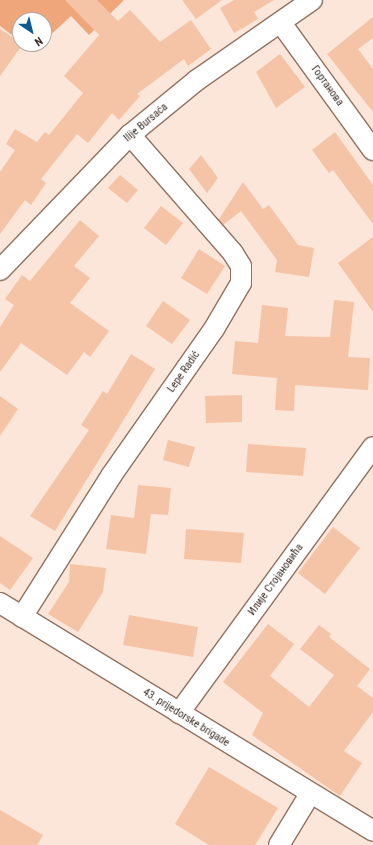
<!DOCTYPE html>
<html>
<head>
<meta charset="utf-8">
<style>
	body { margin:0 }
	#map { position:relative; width:373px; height:845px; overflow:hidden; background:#fbe6d9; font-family:"Roboto Condensed",sans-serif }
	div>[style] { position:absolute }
	.green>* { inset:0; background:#eea67a }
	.building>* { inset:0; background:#f5c3a6 }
	.roads { filter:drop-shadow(1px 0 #927260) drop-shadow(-1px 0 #927260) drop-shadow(0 1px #927260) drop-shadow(0 -1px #927260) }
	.street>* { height:20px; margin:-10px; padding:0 10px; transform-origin:10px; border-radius:10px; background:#fff }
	span { translate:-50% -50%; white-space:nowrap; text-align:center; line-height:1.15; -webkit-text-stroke:3px #fff; paint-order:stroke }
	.street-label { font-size:11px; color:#3b2e26 }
	.north { position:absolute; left:12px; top:12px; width:40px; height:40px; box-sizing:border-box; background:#fff; border:1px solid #b1aba8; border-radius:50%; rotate:145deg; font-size:11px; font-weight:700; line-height:16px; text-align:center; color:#3b2e26 }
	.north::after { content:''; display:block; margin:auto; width:14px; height:18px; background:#0e5c8f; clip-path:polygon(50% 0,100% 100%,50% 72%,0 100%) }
</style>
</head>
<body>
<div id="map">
	<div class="green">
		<i style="clip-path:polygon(0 0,124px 0,89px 35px,71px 16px,44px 41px,44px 20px,20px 20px,20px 41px,0 26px)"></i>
	</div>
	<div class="building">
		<i style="clip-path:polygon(65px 0,97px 0,118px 21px,130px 10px,160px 42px,191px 20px,211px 49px,188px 66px,184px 59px,137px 94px,140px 96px,119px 120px,112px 113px,88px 143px,77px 134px,41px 179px,46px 183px,31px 205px,25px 200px,0 234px,0 172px,15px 150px,6px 144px,15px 129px,37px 142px,45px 132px,49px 135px,83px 93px,64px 76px,99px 35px)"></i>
		<i style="clip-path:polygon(182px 0,222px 0,196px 19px)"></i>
		<i style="clip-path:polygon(234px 0,274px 0,254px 12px,258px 19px,234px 33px,220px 8px)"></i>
		<i style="clip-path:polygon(373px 17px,373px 38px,358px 49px,373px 69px,373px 112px,327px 54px)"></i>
		<i style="clip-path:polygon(0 29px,23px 44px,0 76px)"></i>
		<i style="clip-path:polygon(280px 54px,305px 87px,276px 108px,256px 72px)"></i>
		<i style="clip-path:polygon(335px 132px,373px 185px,373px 224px,333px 170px,329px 173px,312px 150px)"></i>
		<i style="clip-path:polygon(201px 155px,218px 178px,207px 193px,189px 169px)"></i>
		<i style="clip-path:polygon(120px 175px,138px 190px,127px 203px,108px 188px)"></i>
		<i style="clip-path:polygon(243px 182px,263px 209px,269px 205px,298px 245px,314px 248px,309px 277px,275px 272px,277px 260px,241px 211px,223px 225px,219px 219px)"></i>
		<i style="clip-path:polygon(161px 206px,183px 223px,166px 245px,144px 228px)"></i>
		<i style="clip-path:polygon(80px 220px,99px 236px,74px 266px,90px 278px,70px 303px,109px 331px,90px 357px,84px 352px,67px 375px,21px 343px,0 372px,0 327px,14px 305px,5px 299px,22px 275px,30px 281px)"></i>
		<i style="clip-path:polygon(373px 237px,373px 312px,338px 263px)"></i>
		<i style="clip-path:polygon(199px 249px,225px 266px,207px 294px,181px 278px)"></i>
		<i style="clip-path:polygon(334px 300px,354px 302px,348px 357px,370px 358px,368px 390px,295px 385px,294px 411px,275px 410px,277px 378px,232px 374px,235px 341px,258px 343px,262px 305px,288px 308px,285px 336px,330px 337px)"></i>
		<i style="clip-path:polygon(163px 301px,190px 320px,172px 344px,146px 326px)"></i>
		<i style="clip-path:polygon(131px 354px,155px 369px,55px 531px,30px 516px,89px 430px,81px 425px,103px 391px,107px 394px)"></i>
		<i style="clip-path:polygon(242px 395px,242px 422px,206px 423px,205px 396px)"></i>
		<i style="clip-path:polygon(0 396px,18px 409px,0 436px)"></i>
		<i style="clip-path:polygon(168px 440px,195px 447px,189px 467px,163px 460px)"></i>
		<i style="clip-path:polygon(248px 444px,306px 448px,303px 476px,246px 472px)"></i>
		<i style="clip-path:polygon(138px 485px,171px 488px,168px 515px,151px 514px,146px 554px,106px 549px,111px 515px,134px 518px)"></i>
		<i style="clip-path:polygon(333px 527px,360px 548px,325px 594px,298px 573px)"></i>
		<i style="clip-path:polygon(186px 529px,244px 533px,241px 563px,184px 559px)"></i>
		<i style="clip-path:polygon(0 536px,33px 558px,10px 590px,0 583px)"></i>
		<i style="clip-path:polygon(70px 564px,106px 568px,103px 592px,78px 632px,48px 614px,69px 582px)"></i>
		<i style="clip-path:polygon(129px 615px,198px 627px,193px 657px,123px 645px)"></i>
		<i style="clip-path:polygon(268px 624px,294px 644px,270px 676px,309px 707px,334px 675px,300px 649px,319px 625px,331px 634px,329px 637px,370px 669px,357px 686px,373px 698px,373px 712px,344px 751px,362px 763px,340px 796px,252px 735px,263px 713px,223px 682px)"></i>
		<i style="clip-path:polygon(209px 767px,278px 808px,255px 845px,209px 845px,175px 824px)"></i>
		<i style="clip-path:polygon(0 810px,43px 835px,37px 845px,0 845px)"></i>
	</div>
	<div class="roads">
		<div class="street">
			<i style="left:281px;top:23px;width:157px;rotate:54.1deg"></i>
			<i style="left:0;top:270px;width:187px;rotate:-46.1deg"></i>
			<i style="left:130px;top:135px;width:87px;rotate:-39.4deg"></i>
			<i style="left:197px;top:80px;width:140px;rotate:-34.8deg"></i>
			<i style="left:0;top:603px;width:437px;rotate:31.4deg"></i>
			<i style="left:22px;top:617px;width:167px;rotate:-57.7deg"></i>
			<i style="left:111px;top:476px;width:179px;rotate:-55deg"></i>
			<i style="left:214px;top:329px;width:53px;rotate:-59.6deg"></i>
			<i style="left:241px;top:283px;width:17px;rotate:-90deg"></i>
			<i style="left:241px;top:266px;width:15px;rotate:-122deg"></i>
			<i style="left:233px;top:253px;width:157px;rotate:-131.1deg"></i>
			<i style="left:179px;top:713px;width:329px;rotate:-53.9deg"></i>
			<i style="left:279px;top:845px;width:60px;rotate:-58.7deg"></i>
		</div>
	</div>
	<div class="street-label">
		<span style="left:327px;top:86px;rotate:54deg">Гортанова</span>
		<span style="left:146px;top:123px;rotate:-40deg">Ilije Bursaća</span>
		<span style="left:184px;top:372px;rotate:-55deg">Lepe Radić</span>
		<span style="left:276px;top:580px;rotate:-54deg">Илије Стојановића</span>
		<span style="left:186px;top:718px;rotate:32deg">43. prijedorske brigade</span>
	</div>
	<div class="north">N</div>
</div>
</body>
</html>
